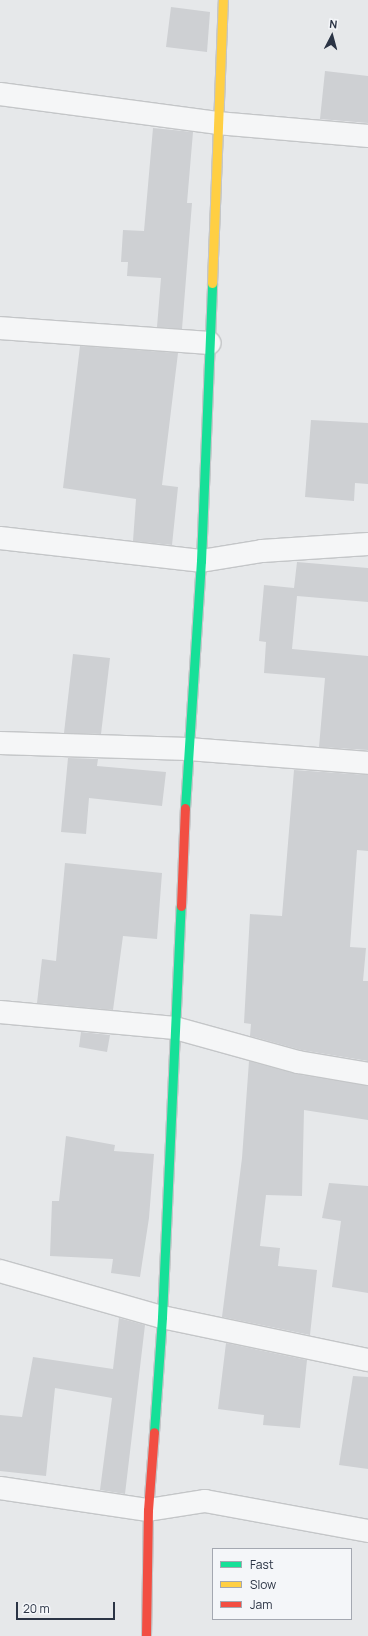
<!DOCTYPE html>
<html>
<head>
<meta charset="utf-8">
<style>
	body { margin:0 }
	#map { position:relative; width:368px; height:1636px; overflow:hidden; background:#e6e8ea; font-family:Manrope,sans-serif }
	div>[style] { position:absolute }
	.building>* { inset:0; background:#ced0d3 }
	.roads { filter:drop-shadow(1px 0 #c4c6c8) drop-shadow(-1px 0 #c4c6c8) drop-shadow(0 1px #c4c6c8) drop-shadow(0 -1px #c4c6c8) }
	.street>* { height:22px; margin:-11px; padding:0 11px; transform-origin:11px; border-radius:11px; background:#f5f6f7 }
	.fast>* { height:9px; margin:-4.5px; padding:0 4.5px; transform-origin:4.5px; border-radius:4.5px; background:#16e098 }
	.slow>* { height:9px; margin:-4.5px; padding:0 4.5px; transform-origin:4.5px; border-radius:4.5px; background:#ffcf43 }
	.jam>* { height:9px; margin:-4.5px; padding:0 4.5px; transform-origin:4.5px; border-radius:4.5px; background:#f24e42 }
	span { translate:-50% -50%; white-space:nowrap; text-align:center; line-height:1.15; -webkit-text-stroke:3px #f4f6f9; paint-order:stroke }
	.legend { position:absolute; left:212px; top:1548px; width:140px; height:72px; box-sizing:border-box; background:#f4f6f9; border:1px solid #a4a8b1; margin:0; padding:5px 7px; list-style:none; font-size:12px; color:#2b3445 }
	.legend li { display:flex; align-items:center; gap:8px; height:20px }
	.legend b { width:20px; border:1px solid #a4a8b1 }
	.north { position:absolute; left:312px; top:16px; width:40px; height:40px; -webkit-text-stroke:3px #f4f6f9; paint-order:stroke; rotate:6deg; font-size:11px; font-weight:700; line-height:16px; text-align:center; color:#2b3445 }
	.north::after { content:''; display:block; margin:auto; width:14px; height:18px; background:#2b3445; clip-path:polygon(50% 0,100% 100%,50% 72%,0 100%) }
	.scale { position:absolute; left:16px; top:1602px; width:99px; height:18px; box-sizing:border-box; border:2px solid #2b3445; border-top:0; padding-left:5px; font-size:12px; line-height:14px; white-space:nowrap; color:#2b3445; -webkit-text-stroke:3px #f4f6f9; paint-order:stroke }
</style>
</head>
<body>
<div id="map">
	<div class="building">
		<i style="clip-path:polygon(171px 7px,210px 12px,207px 52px,166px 47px)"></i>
		<i style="clip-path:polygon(325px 71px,368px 76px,368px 123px,320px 119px)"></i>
		<i style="clip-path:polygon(153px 128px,193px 132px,187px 203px,192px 203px,182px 329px,157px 327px,161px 278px,127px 276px,128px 262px,121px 262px,123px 230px,144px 231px)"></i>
		<i style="clip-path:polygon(80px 346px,178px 353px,162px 485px,178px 487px,172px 545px,133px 541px,136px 499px,63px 488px)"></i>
		<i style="clip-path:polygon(311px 420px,368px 423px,368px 484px,355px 483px,354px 501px,305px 497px)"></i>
		<i style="clip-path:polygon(297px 562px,368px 568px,368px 602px,297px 596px,292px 649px,368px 656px,368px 750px,319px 747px,325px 678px,264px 673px,266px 642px,259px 641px,264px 585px,294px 588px)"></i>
		<i style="clip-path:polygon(73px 654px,110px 658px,101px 734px,64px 733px)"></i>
		<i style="clip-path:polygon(68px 758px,98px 759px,97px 766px,166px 772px,162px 806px,89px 798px,86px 834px,61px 832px)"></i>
		<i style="clip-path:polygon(294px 770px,368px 775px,368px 851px,357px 850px,350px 947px,366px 948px,363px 981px,368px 981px,368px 1061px,301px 1050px,250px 1036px,251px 1024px,244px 1023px,250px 914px,282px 916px)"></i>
		<i style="clip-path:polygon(65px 863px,162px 873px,157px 939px,123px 936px,113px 1010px,37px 1003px,42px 959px,56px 961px)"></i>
		<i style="clip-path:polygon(81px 1032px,110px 1035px,107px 1052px,79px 1047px)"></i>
		<i style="clip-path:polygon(249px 1061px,296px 1074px,368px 1086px,368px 1120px,304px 1110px,302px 1196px,266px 1195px,260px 1246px,280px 1248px,278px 1266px,317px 1270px,310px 1335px,222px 1317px,242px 1158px)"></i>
		<i style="clip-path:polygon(66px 1136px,115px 1145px,114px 1151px,154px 1154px,149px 1218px,140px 1277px,111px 1273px,113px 1259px,50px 1256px,52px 1201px,59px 1201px)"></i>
		<i style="clip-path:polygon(329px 1183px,368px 1186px,368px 1293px,332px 1287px,341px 1221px,322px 1218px)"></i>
		<i style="clip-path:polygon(119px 1318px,145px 1325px,125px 1494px,100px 1490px,112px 1398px,55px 1388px,46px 1476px,0 1471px,0 1415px,22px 1417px,33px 1357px,113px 1369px)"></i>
		<i style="clip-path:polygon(226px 1343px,307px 1360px,300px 1428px,263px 1425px,264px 1415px,218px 1409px)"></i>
		<i style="clip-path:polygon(353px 1376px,368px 1377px,368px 1469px,339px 1465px)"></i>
	</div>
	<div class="roads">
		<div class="street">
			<i style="left:0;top:94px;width:219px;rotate:7.6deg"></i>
			<i style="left:217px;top:123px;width:152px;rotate:4.9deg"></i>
			<i style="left:0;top:328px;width:210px;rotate:4.1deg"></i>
			<i style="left:0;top:538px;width:202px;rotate:6.5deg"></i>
			<i style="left:201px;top:561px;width:62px;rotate:-9.3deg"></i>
			<i style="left:262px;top:551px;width:106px;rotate:-3.8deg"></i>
			<i style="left:0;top:743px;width:188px;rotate:1.8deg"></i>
			<i style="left:188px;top:749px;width:181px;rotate:4.4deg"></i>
			<i style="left:0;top:1012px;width:176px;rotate:5.2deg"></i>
			<i style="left:175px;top:1028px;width:128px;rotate:15.5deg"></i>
			<i style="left:298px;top:1062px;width:71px;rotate:9.7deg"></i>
			<i style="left:0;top:1271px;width:168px;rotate:15.9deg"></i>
			<i style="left:162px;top:1317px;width:210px;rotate:11.8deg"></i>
			<i style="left:0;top:1488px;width:150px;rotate:8.5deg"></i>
			<i style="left:148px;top:1510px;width:58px;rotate:-9deg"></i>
			<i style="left:205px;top:1501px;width:166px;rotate:10.4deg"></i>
		</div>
		<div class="fast">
			<i style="left:185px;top:808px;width:248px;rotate:-86.3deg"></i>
			<i style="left:201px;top:561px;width:278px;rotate:-87.7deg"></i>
			<i style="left:154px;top:1432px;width:115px;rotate:-86deg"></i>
			<i style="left:162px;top:1317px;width:411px;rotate:-87.4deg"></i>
		</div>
		<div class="slow">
			<i style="left:212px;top:283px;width:283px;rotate:-87.8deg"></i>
		</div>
		<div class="jam">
			<i style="left:181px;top:906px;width:98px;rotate:-87.7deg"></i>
			<i style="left:146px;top:1636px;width:126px;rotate:-89.1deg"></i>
			<i style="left:148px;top:1510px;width:78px;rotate:-85.6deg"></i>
		</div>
	</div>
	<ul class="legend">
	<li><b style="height:5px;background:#16e098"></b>Fast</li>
	<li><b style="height:5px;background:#ffcf43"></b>Slow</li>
	<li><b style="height:5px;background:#f24e42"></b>Jam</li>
	</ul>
	<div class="north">N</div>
	<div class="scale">20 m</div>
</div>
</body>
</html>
